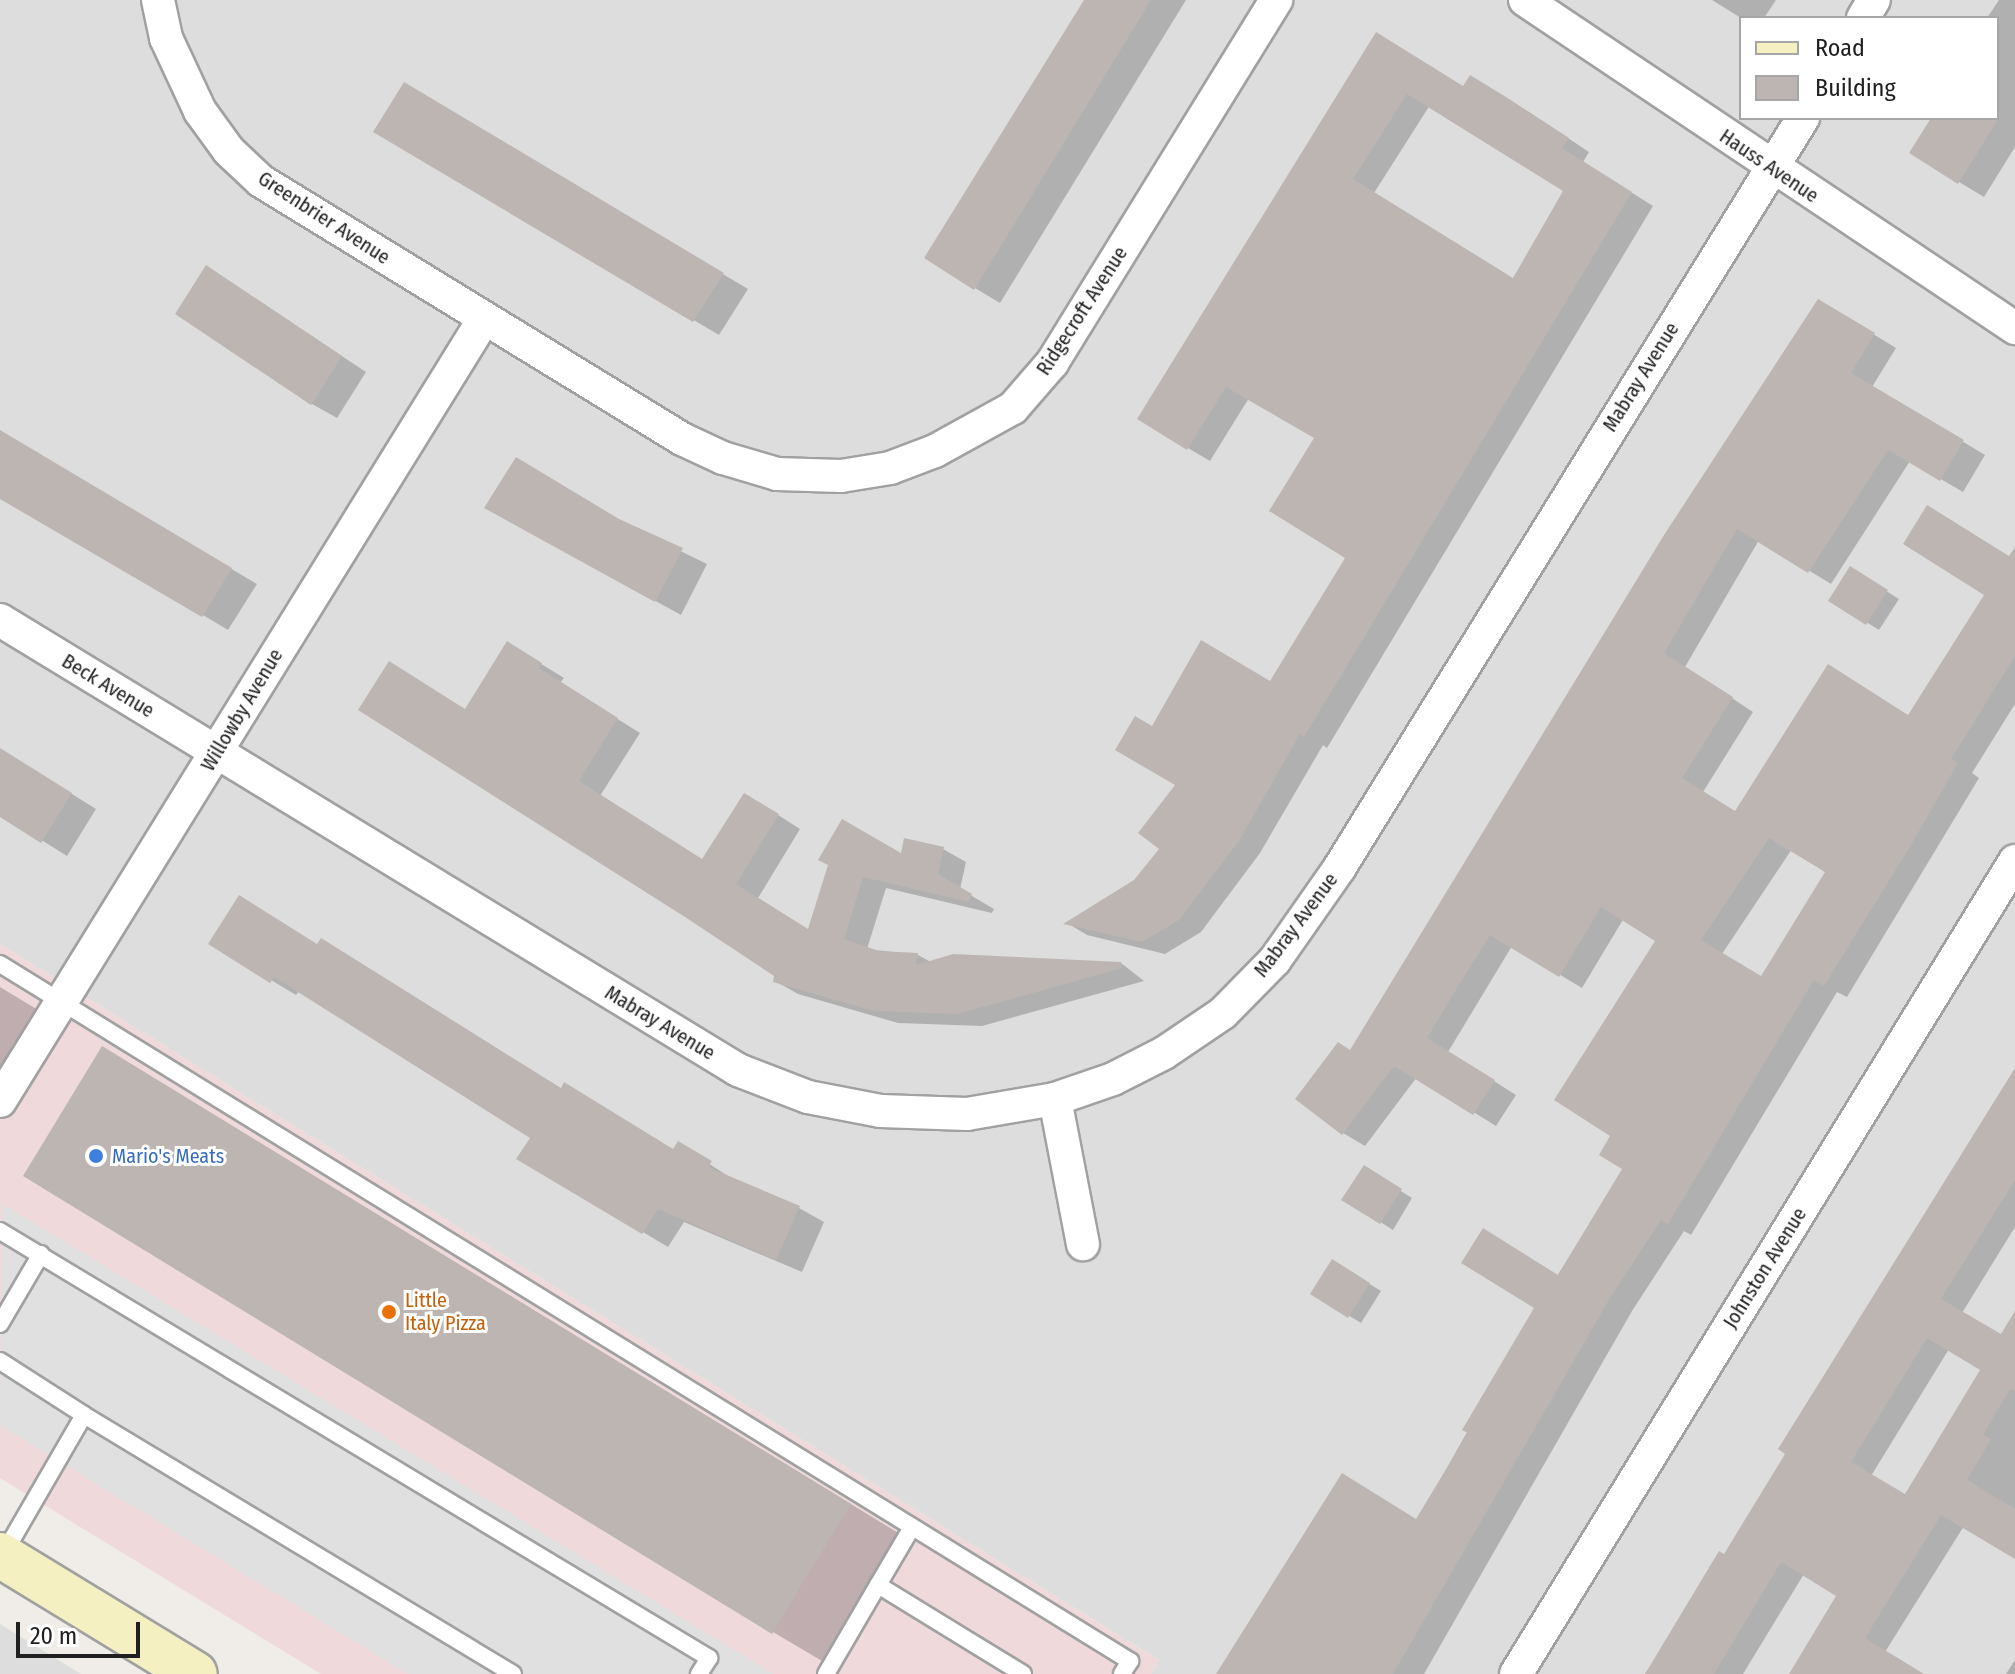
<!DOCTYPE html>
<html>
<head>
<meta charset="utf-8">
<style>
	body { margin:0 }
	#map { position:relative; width:2015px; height:1674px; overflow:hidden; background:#f0ece8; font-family:"Fira Sans Condensed",sans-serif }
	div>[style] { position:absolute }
	.residential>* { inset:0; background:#deddde }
	.commercial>* { inset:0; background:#efd9db }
	.parking>* { inset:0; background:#e0e0e0 }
	.shadow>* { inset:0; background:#0003 }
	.building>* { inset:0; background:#bdb5b1 }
	.roads { filter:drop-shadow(2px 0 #a1a1a1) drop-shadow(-2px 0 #a1a1a1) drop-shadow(0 2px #a1a1a1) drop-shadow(0 -2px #a1a1a1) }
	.lane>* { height:16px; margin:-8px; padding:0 8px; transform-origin:8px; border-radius:8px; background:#fff }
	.street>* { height:32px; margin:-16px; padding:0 16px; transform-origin:16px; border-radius:16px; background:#fff }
	.secondary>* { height:44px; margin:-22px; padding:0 22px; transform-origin:22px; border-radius:22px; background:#f4f0c2 }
	.dots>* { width:22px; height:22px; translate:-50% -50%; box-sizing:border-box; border:4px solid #fff; border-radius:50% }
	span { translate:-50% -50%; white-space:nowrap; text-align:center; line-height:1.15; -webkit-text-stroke:6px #fff; paint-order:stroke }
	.street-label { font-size:20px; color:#202020 }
	.shop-label { font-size:20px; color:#366cbe }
	.left { translate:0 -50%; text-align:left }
	.food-label { font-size:20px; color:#c56008 }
	.legend { position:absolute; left:1739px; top:16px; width:260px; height:104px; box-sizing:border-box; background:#fff; border:2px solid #a6a6a6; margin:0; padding:10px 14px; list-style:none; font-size:24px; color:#202020 }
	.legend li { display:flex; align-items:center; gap:16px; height:40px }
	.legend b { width:40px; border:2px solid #a6a6a6 }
	.scale { position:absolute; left:16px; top:1622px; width:124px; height:36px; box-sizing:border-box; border:4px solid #202020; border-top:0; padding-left:10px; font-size:24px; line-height:28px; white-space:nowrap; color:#202020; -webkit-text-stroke:6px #fff; paint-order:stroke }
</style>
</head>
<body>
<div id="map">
	<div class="residential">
		<i style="clip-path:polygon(evenodd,0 0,2015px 0,2015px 1674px,1151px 1674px,1159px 1660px,0 944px,0 0,1741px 18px,1997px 18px,1997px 118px,1741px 118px,1741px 18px)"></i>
		<i style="clip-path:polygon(0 1624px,81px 1674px,0 1674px)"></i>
	</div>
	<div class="commercial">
		<i style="clip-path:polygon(0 944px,1159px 1660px,1151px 1674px,321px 1674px,0 1478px)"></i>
	</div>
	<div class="parking">
		<i style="clip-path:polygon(3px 1204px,774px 1674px,408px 1674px,0 1425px)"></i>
	</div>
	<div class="shadow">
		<i style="clip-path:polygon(1085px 0,1186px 0,1000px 303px,975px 288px)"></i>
		<i style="clip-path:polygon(1712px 0,1776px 0,1764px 18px,1741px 18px)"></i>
		<i style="clip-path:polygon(1999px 0,2015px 0,2015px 147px,1984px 197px,1959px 182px,1933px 118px,1997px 118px,1997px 18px,1987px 18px)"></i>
		<i style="clip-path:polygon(evenodd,1377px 35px,1464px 88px,1529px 112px,1589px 152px,1583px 162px,1653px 206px,1327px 748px,1323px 745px,1260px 853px,1201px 932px,1165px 954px,1087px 935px,1067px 923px,1136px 882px,1162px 848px,1178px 784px,1152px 728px,1271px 683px,1348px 557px,1316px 438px,1249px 398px,1210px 461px,1139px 419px,1377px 35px,1430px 105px,1565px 190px,1514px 280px,1374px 193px,1430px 105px)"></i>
		<i style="clip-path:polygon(404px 85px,748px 289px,719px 335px,375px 131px)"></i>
		<i style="clip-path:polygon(207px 267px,366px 372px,337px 418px,312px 404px)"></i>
		<i style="clip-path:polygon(evenodd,1819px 301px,1896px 348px,1872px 387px,1985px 455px,1963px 492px,1910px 461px,1831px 584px,1759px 540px,1685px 667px,1753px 712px,1703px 792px,1736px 813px,1910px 717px,2015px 548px,2015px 704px,1972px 773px,1979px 778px,1847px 997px,1837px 992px,1691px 1235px,1684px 1231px,1632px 1311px,1424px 1674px,1218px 1674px,1417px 1521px,1537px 1308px,1625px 1168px,1613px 1135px,1658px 940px,1624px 918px,1582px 988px,1512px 946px,1448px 1052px,1516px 1095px,1496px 1126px,1417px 1077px,1365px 1146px,1343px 1133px,1352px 1052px,1819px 301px,1792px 849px,1828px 871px,1762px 978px,1722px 954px,1792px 849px)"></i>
		<i style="clip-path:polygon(0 431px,257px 584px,228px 630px,0 494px)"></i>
		<i style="clip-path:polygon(512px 522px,623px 523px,707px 564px,681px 615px)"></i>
		<i style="clip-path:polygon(1851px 569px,1899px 599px,1879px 630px,1831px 600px)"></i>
		<i style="clip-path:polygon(530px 657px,564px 678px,560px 683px,640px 733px,600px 796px,703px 860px,767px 808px,800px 829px,758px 898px,810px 931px,830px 865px,943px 849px,966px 862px,960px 889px,994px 909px,992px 913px,886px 888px,867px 949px,918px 955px,931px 962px,1121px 963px,1144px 981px,982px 1026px,898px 1023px,798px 994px,775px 981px,777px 976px,466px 710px)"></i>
		<i style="clip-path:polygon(0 749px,96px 809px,67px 856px,0 814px)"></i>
		<i style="clip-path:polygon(211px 944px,318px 945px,562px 1090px,675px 1151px,679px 1144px,734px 1180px,799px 1208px,824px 1222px,802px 1272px,684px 1222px,668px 1247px,519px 1158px,532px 1137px,299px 991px,296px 995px)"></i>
		<i style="clip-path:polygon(0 987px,48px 1016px,0 1094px)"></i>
		<i style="clip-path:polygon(evenodd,2015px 1072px,2015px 1227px,1962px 1313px,2015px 1344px,2015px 1556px,1964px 1526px,1885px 1652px,1922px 1674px,1792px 1674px,1839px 1595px,1804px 1574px,1743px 1674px,1645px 1674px,1725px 1557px,2015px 1072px,1949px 1349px,1983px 1369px,1906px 1497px,1871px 1476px,1949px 1349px)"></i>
		<i style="clip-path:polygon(152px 1077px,900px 1534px,822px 1661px,773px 1632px)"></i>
		<i style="clip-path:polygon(1364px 1168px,1412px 1198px,1393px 1230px,1344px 1199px)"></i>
		<i style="clip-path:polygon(1332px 1261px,1381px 1291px,1361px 1323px,1312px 1293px)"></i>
		<i style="clip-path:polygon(2015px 1660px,2015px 1674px,2006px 1674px)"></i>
	</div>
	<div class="building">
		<i style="clip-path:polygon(1084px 0,1151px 0,974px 290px,924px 258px)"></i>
		<i style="clip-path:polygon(evenodd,1376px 32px,1463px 86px,1470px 75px,1506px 97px,1569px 138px,1562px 148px,1632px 192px,1304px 737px,1300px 734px,1239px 841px,1179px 920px,1142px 942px,1063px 924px,1134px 880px,1159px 849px,1138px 833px,1175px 785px,1115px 750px,1135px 716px,1152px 726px,1201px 640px,1270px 681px,1345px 558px,1269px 511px,1314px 438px,1226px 387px,1187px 450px,1137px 419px,1376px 32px,1407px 94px,1563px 191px,1513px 278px,1353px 179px,1407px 94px)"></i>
		<i style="clip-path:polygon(404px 82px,724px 273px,693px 322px,373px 132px)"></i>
		<i style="clip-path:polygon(1931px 118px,1999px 118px,1958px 184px,1909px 153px)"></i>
		<i style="clip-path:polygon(206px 265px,342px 356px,311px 405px,175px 314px)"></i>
		<i style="clip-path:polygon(evenodd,1818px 299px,1875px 333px,1851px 373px,1964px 440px,1940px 481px,1888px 450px,1808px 573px,1737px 529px,1664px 653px,1733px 697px,1682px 778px,1735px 811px,1828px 664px,1908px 715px,1984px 595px,1903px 544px,1927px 505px,2009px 556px,2015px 547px,2015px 656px,1951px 759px,1958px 763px,1911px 845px,1824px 986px,1814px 980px,1668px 1224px,1661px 1220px,1610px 1298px,1393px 1674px,1216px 1674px,1342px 1473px,1416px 1519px,1468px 1433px,1462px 1430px,1534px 1308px,1461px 1263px,1483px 1228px,1558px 1275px,1622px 1169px,1599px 1155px,1610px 1136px,1554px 1100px,1655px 941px,1601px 907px,1559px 977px,1490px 935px,1457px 988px,1427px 1038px,1495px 1080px,1473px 1115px,1394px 1066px,1342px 1135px,1295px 1099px,1338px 1042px,1350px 1050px,1664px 535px,1818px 299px,1769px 838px,1825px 872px,1761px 976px,1701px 940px,1769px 838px)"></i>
		<i style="clip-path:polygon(0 430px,232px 568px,202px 617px,0 499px)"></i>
		<i style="clip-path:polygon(516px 457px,619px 519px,683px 548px,655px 602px,484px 508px)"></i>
		<i style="clip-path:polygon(1850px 566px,1888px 590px,1866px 625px,1828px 601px)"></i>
		<i style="clip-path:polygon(507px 641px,542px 663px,539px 668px,618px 718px,579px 781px,702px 859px,744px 793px,779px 814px,736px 884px,808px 929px,828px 865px,818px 860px,842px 819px,901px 853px,904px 838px,944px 847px,938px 874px,972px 894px,969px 902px,863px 877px,844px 939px,879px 951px,918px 953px,916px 965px,953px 954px,1121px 962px,1122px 968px,958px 1014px,874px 1011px,773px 982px,774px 976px,685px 917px,358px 710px,389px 661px,465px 709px)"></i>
		<i style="clip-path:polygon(0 748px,72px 793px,41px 843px,0 817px)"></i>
		<i style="clip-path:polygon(239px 895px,317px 944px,321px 938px,561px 1088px,564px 1082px,673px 1149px,678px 1141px,712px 1161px,708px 1167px,800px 1206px,776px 1260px,658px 1209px,642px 1234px,516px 1159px,530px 1138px,274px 977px,270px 983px,208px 944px)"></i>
		<i style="clip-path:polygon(102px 1046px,851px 1504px,772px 1634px,23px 1176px)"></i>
		<i style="clip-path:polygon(evenodd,2015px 1068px,2015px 1180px,1941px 1299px,2001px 1334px,2015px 1311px,2015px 1391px,2010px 1389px,1983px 1435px,1991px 1439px,1967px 1480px,2015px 1509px,2015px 1559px,1941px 1515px,1865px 1638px,1924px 1674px,1789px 1674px,1836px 1596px,1781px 1562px,1714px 1674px,1645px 1674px,1719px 1551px,1724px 1554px,1785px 1454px,1778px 1449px,2015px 1068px,1927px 1338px,1980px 1370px,1905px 1494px,1851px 1462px,1927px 1338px)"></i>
		<i style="clip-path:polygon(1364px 1165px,1402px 1189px,1380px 1224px,1341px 1200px)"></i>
		<i style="clip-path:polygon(1332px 1259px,1370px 1283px,1348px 1318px,1310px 1294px)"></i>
	</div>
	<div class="roads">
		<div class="lane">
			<i style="left:0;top:964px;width:1328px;rotate:31.67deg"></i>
			<i style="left:1130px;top:1661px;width:15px;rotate:122deg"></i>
			<i style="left:0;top:1231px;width:828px;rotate:31.06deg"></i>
			<i style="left:709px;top:1658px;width:19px;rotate:122deg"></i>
			<i style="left:0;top:1324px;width:81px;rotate:-59.6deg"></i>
			<i style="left:0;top:1361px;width:100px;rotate:32.7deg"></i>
			<i style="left:84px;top:1415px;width:162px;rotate:120.1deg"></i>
			<i style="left:84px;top:1415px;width:501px;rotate:31.12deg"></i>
			<i style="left:878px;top:1585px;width:67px;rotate:-59.6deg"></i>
			<i style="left:826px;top:1674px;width:103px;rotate:-59.7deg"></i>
			<i style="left:878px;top:1585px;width:170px;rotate:31.5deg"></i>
		</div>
		<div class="street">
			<i style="left:158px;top:0;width:39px;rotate:78deg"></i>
			<i style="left:166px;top:38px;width:81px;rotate:65deg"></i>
			<i style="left:200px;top:111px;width:49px;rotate:54.1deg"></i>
			<i style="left:229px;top:151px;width:44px;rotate:43.2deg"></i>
			<i style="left:261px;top:181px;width:494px;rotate:31.5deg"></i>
			<i style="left:682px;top:439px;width:45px;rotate:24.9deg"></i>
			<i style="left:723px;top:458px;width:56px;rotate:16.5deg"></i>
			<i style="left:777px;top:474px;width:64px;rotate:1.8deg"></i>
			<i style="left:841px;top:476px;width:50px;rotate:-9.3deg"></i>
			<i style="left:890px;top:468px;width:48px;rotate:-20.7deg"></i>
			<i style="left:935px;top:451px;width:89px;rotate:-28.9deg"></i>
			<i style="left:1013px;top:408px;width:60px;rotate:-49.1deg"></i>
			<i style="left:1052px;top:363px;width:427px;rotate:-58.3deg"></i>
			<i style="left:1525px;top:0;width:590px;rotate:33.8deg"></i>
			<i style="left:1863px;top:18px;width:21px;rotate:-59deg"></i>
			<i style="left:0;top:620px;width:864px;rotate:31.37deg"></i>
			<i style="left:738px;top:1070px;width:75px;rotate:21.1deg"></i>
			<i style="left:808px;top:1097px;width:74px;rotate:10.9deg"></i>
			<i style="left:881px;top:1111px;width:86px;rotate:2deg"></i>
			<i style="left:967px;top:1114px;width:89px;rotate:-9.7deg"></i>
			<i style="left:1055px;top:1099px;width:61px;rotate:-19deg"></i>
			<i style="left:1113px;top:1079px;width:57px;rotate:-27deg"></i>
			<i style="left:1164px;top:1053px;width:71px;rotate:-34.1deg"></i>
			<i style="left:1223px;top:1013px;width:74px;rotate:-45.5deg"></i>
			<i style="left:1275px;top:960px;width:113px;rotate:-55deg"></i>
			<i style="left:1340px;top:867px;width:881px;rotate:-58.28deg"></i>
			<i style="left:1055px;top:1099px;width:148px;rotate:79.1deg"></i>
			<i style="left:0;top:1101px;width:920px;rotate:-58.25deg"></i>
			<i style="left:1516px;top:1674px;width:954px;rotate:-58.46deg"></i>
		</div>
		<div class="secondary">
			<i style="left:0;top:1555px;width:228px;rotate:31.4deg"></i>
		</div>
	</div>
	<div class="dots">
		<i style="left:96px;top:1156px;background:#3f7fe0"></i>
		<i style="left:389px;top:1312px;background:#e8710a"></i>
	</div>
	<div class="street-label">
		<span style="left:1769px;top:166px;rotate:34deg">Hauss Avenue</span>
		<span style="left:324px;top:218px;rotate:33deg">Greenbrier Avenue</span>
		<span style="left:1082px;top:311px;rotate:-57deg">Ridgecroft Avenue</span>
		<span style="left:1641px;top:377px;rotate:-58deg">Mabray Avenue</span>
		<span style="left:108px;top:686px;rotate:31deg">Beck Avenue</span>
		<span style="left:242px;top:710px;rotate:-59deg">Willowby Avenue</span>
		<span style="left:1296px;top:925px;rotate:-53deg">Mabray Avenue</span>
		<span style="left:660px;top:1023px;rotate:31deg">Mabray Avenue</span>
		<span style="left:1765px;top:1268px;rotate:-58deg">Johnston Avenue</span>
	</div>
	<div class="shop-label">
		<span class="left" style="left:112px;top:1156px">Mario's Meats</span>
	</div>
	<div class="food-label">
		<span class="left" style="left:405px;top:1312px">Little<br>Italy Pizza</span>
	</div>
	<ul class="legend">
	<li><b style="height:10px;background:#f4f0c2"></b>Road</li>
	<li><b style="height:22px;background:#bdb5b1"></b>Building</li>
	</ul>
	<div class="scale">20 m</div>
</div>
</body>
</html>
